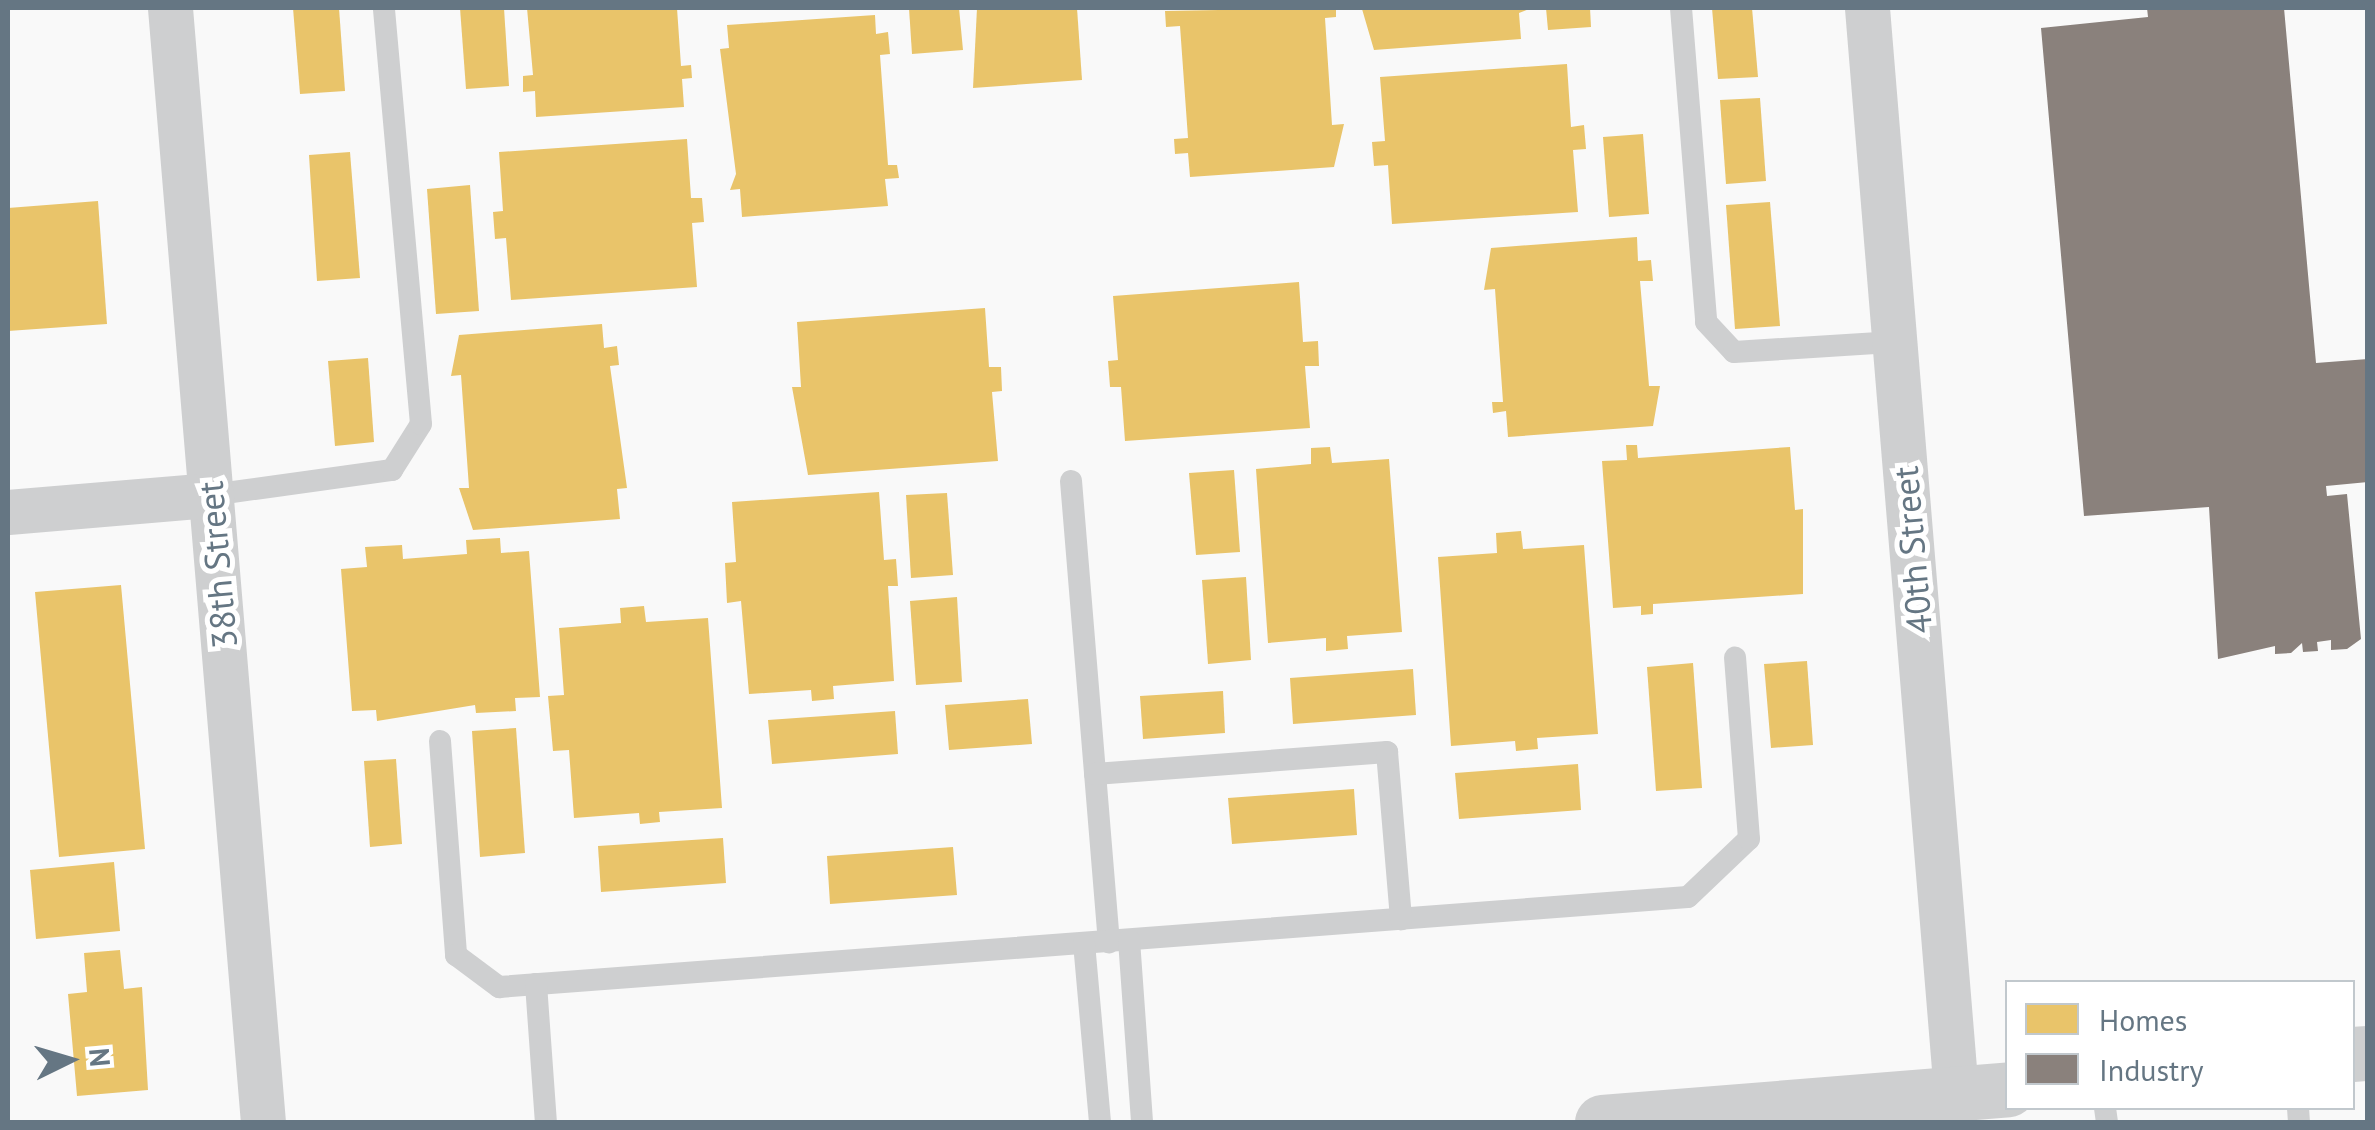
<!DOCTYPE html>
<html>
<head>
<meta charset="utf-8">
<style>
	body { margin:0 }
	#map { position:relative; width:2375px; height:1130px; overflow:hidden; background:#f9f9f9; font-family:"PT Sans",sans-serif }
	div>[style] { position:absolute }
	.homes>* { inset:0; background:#e9c46a }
	.industry>* { inset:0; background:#8a817c }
	.service>* { height:22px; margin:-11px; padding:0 11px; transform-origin:11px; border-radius:11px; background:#cecfd0 }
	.minor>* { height:45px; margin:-22.5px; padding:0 22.5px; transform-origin:22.5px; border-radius:22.5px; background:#cecfd0 }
	.tertiary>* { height:55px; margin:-27.5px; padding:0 27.5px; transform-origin:27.5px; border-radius:27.5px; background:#cecfd0 }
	span { translate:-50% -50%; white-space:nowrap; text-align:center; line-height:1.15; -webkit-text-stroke:10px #fff; paint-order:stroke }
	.street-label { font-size:35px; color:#657683 }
	.frame { position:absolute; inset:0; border:10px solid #657683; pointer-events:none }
	.legend { position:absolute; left:2005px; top:980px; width:350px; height:130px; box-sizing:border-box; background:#fff; border:2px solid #c1c8cd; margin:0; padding:12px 18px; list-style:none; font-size:30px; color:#657683 }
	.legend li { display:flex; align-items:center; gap:20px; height:50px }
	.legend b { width:50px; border:2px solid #c1c8cd }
	.north { position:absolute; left:20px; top:1010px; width:100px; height:100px; -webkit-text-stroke:8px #fff; paint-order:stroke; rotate:85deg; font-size:28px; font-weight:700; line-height:40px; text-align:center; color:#657683 }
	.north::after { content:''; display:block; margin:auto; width:35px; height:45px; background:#657683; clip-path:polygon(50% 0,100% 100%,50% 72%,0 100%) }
</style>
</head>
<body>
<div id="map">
	<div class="homes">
		<i style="clip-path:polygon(293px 8px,339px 8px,345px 91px,300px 94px)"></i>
		<i style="clip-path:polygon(460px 8px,504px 8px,509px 86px,466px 89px)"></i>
		<i style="clip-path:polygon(527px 8px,677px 8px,681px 66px,691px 65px,692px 78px,682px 79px,684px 107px,536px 117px,535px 91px,523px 92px,523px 76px,533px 75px)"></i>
		<i style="clip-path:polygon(909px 8px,959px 8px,963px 50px,912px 54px)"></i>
		<i style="clip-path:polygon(977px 8px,1077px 8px,1082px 80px,973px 88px)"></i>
		<i style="clip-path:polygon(1336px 8px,1336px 17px,1325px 18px,1332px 125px,1344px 124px,1334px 167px,1190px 177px,1188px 153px,1175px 154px,1174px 139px,1188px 138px,1180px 26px,1166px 27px,1165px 11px)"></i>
		<i style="clip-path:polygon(1532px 8px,1519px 13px,1521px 39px,1374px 50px,1362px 9px)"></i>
		<i style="clip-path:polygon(1546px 8px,1590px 8px,1591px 27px,1548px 30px)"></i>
		<i style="clip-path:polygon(1712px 8px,1752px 8px,1758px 77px,1718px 79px)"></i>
		<i style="clip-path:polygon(875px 15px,876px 34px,888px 32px,890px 54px,880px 55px,888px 165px,897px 165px,899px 178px,885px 179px,888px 206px,742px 217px,740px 189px,730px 190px,736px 174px,720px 49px,729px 48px,727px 25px)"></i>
		<i style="clip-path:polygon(1567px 64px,1571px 127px,1584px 125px,1586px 149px,1573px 150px,1578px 212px,1392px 224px,1388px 165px,1374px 166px,1372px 142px,1385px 141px,1380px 77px)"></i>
		<i style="clip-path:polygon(1760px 98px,1766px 181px,1726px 184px,1720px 100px)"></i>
		<i style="clip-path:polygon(1643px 134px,1649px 214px,1609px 217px,1603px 137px)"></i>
		<i style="clip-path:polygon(687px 139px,691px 198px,702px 198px,704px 222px,692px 223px,697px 287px,511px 300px,506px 238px,495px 239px,493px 212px,503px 211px,499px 152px)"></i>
		<i style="clip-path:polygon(350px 152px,360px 278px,317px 281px,309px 155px)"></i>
		<i style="clip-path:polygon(470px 185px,479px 311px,436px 314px,427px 189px)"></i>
		<i style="clip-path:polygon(98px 201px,107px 324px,8px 331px,8px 208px)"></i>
		<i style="clip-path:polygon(1770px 202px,1780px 326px,1735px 329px,1726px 205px)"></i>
		<i style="clip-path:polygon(1637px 237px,1638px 261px,1651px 260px,1653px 281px,1640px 281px,1649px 386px,1660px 386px,1653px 426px,1508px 437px,1506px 411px,1493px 413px,1492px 402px,1503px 402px,1495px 289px,1484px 290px,1491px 248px)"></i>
		<i style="clip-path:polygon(1299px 282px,1303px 342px,1318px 341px,1319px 366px,1305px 366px,1310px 428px,1125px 441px,1121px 387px,1110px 387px,1108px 361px,1118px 360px,1113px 296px)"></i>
		<i style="clip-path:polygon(985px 308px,989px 367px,1001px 367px,1002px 391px,992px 392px,998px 461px,808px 475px,792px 387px,801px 387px,797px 322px)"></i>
		<i style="clip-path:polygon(602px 324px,604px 348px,617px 346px,619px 365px,610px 366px,627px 488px,617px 489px,620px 519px,473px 530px,459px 488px,469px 488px,461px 375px,451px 376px,459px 335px)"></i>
		<i style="clip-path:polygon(368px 358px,374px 442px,335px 446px,328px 361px)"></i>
		<i style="clip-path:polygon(1626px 445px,1637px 445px,1638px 458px,1790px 447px,1795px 510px,1803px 509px,1803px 594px,1653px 604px,1653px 614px,1641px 615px,1641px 606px,1613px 608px,1602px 461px,1627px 460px)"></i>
		<i style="clip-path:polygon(1330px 447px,1332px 463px,1389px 459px,1402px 632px,1347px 636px,1348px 649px,1326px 651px,1326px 638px,1268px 643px,1256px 469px,1311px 464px,1311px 448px)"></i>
		<i style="clip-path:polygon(1234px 470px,1240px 552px,1196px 555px,1189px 473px)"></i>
		<i style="clip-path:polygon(879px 492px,884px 560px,896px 559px,898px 586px,888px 586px,894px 681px,833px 686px,834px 699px,812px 701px,811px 690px,749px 694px,741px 601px,727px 603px,725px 563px,736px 562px,732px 502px)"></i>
		<i style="clip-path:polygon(947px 493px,953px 575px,911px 578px,906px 495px)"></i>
		<i style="clip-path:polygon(1521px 531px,1523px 549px,1584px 545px,1598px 734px,1537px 738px,1538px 749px,1516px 751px,1515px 741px,1451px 746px,1438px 557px,1497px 553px,1496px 533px)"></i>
		<i style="clip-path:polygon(500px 538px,501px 553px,529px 551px,540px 697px,515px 698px,516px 711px,476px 713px,475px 705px,377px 721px,376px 710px,352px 711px,341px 569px,367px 567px,365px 547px,402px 545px,403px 559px,467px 554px,466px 540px)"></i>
		<i style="clip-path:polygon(1246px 577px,1251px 660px,1208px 664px,1202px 580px)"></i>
		<i style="clip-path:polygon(121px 585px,145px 849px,59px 857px,35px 592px)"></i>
		<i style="clip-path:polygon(957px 597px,962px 682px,916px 685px,910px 601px)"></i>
		<i style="clip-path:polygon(644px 606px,646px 622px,708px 618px,722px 808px,659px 812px,660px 822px,640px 824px,639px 813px,574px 818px,569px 750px,553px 751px,548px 696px,564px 695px,559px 628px,621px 623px,620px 608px)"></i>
		<i style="clip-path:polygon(1807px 661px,1813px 745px,1771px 748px,1764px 664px)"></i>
		<i style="clip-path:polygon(1693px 663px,1702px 788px,1656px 791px,1647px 667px)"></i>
		<i style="clip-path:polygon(1413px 669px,1416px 715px,1293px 724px,1290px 678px)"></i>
		<i style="clip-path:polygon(1223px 691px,1225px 733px,1143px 739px,1140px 696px)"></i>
		<i style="clip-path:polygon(1028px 699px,1032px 744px,949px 750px,945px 705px)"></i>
		<i style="clip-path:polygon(895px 711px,898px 754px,772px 764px,768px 720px)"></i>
		<i style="clip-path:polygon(516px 728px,525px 853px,480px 857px,472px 731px)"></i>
		<i style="clip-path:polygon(396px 759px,402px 844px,370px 847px,364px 761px)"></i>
		<i style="clip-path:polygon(1578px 764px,1581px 810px,1459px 819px,1455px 773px)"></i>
		<i style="clip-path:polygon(1354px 789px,1357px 835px,1232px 844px,1228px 798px)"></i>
		<i style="clip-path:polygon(723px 838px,726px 883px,601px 892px,598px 846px)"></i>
		<i style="clip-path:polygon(953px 847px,957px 895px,830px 904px,827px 856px)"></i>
		<i style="clip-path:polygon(114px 862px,120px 931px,36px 939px,30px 870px)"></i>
		<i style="clip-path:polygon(120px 950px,124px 989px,142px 987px,148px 1090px,77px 1096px,68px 994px,87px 992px,84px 953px)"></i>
	</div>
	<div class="industry">
		<i style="clip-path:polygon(2147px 8px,2284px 8px,2316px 363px,2368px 359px,2368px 482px,2326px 486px,2327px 496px,2347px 494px,2361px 639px,2347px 649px,2331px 650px,2331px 640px,2317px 642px,2318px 651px,2303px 652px,2302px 643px,2291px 653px,2275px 654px,2275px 646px,2218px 659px,2209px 507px,2084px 516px,2041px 28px,2148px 17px)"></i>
	</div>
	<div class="service">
		<i style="left:1681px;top:8px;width:315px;rotate:85.4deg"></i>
		<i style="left:1706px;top:322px;width:41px;rotate:47deg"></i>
		<i style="left:1734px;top:352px;width:161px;rotate:-3.6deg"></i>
		<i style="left:1071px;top:481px;width:463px;rotate:85.3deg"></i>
		<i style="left:211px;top:495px;width:183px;rotate:-7.9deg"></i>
		<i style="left:392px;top:470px;width:54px;rotate:-57.8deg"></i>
		<i style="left:421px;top:424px;width:418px;rotate:-95.1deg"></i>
		<i style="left:440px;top:741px;width:215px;rotate:85.7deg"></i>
		<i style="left:456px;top:955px;width:54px;rotate:36.7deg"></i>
		<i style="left:499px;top:987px;width:1192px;rotate:-4.33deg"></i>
		<i style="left:1688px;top:897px;width:84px;rotate:-43.6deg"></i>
		<i style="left:1749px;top:839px;width:182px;rotate:-94.4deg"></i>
		<i style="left:1095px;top:774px;width:293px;rotate:-4.3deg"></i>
		<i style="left:1387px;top:752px;width:168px;rotate:85.2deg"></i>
		<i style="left:1129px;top:940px;width:182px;rotate:85.9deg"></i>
		<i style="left:1084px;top:943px;width:180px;rotate:84.9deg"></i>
		<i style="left:536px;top:984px;width:138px;rotate:85.9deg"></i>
		<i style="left:2105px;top:1108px;width:14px;rotate:82deg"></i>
		<i style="left:2298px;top:1108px;width:14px;rotate:86deg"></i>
	</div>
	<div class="minor">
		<i style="left:170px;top:8px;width:1118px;rotate:85.23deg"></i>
		<i style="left:1867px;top:8px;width:1089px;rotate:85.31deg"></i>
		<i style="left:8px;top:512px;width:204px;rotate:-4.8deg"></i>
	</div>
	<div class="tertiary">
		<i style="left:2352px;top:1054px;width:16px;rotate:-4deg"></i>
		<i style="left:1602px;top:1122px;width:407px;rotate:-4.6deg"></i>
	</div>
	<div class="street-label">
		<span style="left:1912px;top:550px;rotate:-95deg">40th Street</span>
		<span style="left:217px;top:565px;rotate:-95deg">38th Street</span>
	</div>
	<div class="frame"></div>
	<ul class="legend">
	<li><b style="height:28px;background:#e9c46a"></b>Homes</li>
	<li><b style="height:28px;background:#8a817c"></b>Industry</li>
	</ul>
	<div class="north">N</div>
</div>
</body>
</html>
